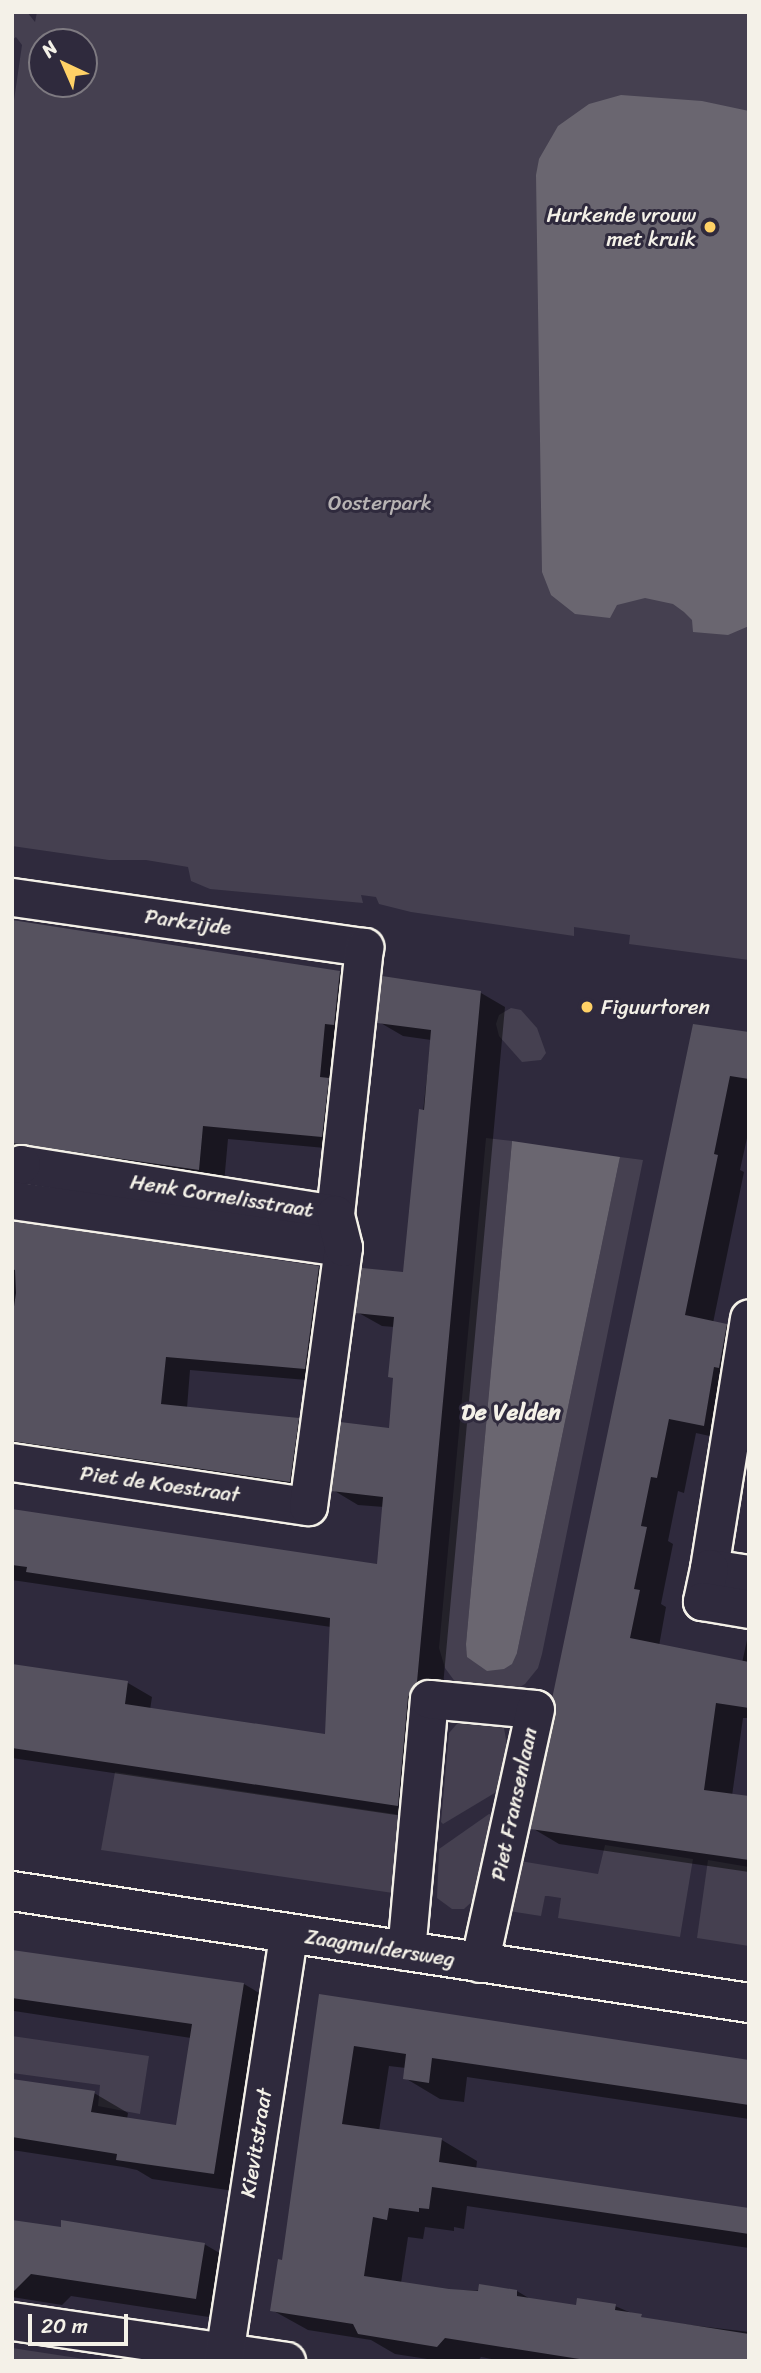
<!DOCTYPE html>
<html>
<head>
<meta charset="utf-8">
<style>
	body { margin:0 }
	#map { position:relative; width:761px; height:2373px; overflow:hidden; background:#2f2a3d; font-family:Sriracha,sans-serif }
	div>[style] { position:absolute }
	.green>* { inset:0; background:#454050 }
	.water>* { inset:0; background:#6a6670 }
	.shadow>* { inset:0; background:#0007 }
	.building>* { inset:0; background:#56525f }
	.roads { filter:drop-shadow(2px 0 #f4f1e8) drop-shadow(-2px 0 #f4f1e8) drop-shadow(0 2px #f4f1e8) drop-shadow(0 -2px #f4f1e8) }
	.street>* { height:37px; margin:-18.5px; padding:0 18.5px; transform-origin:18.5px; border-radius:18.5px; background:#2f2a3d }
	.secondary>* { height:38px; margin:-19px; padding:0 19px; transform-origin:19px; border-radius:19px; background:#2f2a3d }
	.dots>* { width:19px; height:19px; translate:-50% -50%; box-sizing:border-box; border:4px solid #2f2a3d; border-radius:50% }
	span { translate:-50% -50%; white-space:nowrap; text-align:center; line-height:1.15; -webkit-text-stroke:6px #2f2a3d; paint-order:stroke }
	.poi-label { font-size:21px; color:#f4f1e8 }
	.right { translate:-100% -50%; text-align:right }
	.left { translate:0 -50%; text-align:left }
	.park-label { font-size:21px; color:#b7b3b3 }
	.street-label { font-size:21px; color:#f4f1e8 }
	.neighbourhood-label { font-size:23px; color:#f4f1e8; font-weight:700 }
	.frame { position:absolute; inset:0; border:14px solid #f4f1e8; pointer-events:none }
	.north { position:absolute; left:28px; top:28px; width:70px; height:70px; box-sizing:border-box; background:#2f2a3d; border:2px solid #7e7a81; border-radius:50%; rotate:316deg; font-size:19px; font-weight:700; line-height:28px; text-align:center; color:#f4f1e8 }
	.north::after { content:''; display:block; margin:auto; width:24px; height:32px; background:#ffd166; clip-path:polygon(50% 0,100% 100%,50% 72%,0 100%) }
	.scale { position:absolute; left:28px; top:2314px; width:100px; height:32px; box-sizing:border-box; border:4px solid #f4f1e8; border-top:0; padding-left:9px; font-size:21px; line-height:24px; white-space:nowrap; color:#f4f1e8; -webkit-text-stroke:5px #2f2a3d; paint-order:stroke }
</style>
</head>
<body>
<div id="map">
	<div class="green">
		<i style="clip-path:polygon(evenodd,12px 12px,27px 12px,35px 22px,37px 12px,749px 12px,749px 960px,629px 944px,630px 935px,574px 927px,574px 936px,411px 912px,379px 904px,376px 897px,361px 895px,363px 903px,210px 889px,191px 881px,188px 867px,146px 860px,109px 860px,12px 846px,12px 114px,22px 45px,16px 37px,12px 40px,12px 12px,42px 42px,84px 42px,84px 84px,42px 84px,42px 42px)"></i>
		<i style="clip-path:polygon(511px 1008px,521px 1010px,537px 1028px,546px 1053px,541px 1060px,522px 1062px,499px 1036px,496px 1024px,499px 1015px)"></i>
		<i style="clip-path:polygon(486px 1138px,512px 1141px,466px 1644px,517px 1653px,620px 1157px,643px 1160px,542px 1654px,538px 1668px,525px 1684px,506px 1695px,471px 1693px,456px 1683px,445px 1668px,439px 1648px)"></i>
		<i style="clip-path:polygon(462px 1718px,495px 1719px,504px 1728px,508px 1751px,498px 1791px,443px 1824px,441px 1822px,449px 1733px)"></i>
		<i style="clip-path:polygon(115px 1772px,401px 1815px,393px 1893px,101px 1850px)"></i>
		<i style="clip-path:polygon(489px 1814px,493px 1815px,476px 1898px,464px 1909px,452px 1909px,437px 1898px,439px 1849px)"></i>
		<i style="clip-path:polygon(605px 1845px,693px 1859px,680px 1937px,558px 1918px,561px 1898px,548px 1896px,545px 1896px,541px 1916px,509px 1911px,520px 1861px,598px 1874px)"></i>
		<i style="clip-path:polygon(708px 1860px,749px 1867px,749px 1946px,697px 1938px)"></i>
		<i style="clip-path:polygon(12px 2036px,149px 2056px,140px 2114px,98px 2106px,100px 2085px,12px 2073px)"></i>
		<i style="clip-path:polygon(12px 2348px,97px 2361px,12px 2361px)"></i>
	</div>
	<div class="water">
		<i style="clip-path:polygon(621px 95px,702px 101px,749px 111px,749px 626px,728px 635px,693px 632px,692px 620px,684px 612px,673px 604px,645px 598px,617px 605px,610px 618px,575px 614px,551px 595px,542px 572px,536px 175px,539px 159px,558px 126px,589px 104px)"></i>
		<i style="clip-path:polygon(512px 1141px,620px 1157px,517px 1653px,512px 1664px,504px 1669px,487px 1671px,467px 1657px,466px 1644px)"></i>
	</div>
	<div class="shadow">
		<i style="clip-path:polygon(12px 922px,340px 972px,364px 986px,347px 1150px,228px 1139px,224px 1183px,12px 1165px)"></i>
		<i style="clip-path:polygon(481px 993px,505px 1007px,442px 1697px,423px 1819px,12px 1758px,12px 1666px,128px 1683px,152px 1697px,150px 1710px,327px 1736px,331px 1627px,12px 1580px,12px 1512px,379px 1566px,384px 1507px,358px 1505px,333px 1490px,391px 1429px,395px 1379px,390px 1376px,394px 1327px,382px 1326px,357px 1312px,405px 1274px,431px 1040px,403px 1036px,379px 1022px)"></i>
		<i style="clip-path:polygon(695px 1026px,749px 1034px,749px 1129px,740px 1170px,744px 1172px,713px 1323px,726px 1326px,749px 1339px,737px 1442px,696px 1433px,684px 1493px,678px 1491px,668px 1541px,673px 1544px,661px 1604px,666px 1607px,659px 1646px,742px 1663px,749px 1631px,749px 1718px,743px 1718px,732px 1796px,749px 1798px,749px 1872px,559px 1844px,532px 1828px)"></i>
		<i style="clip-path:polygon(12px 1223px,319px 1268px,343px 1282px,330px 1382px,190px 1370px,187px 1408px,298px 1420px,323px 1434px,314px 1495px,12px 1452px)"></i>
		<i style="clip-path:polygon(12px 1951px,244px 1984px,278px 2004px,248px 2193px,152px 2179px,137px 2170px,123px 2167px,12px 2150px,12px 2080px,94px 2093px,128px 2113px,127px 2119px,177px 2127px,191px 2038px,14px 2011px,12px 2020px)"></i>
		<i style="clip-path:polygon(320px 1996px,749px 2061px,749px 2119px,467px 2077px,464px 2102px,440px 2099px,405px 2078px,406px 2068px,389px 2066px,379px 2131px,442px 2140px,477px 2161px,476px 2170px,749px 2210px,749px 2248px,467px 2206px,464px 2229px,454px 2227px,454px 2231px,425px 2227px,423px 2239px,408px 2237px,401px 2283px,449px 2290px,517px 2291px,532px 2300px,577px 2307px,615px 2306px,648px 2320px,749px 2332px,749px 2361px,502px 2361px,481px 2357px,478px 2361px,440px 2361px,395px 2354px,371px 2340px,308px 2330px,272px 2310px,284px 2262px)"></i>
		<i style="clip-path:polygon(12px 2222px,204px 2244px,244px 2267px,235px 2321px,71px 2296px,62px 2305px,12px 2297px)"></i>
	</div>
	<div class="building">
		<i style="clip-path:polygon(12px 920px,340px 971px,334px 1025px,325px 1024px,320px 1077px,329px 1078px,322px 1137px,203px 1126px,199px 1170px,12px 1143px)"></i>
		<i style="clip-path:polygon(382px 976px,481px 991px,417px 1682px,408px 1697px,398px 1806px,12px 1748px,12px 1664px,128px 1681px,125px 1704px,325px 1734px,330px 1618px,26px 1572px,27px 1567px,12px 1565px,12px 1509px,377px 1564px,383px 1497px,331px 1491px,340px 1422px,389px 1428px,393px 1378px,388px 1377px,394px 1317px,355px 1313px,362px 1268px,403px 1272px,419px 1109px,424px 1110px,431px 1030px,377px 1023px)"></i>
		<i style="clip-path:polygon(693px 1024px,749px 1032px,749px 1079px,730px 1076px,714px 1154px,718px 1155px,685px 1315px,727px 1324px,719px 1368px,714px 1367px,704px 1426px,669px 1419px,657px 1478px,651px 1477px,641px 1526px,647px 1527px,634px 1589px,640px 1590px,630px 1638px,749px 1662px,749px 1708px,716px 1703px,704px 1790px,749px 1796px,749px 1860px,530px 1829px,556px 1714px,552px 1699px)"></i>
		<i style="clip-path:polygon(12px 1221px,319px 1266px,305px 1369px,166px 1357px,161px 1404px,299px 1418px,290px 1482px,12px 1441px,12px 1320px,16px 1293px,15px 1270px,12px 1269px)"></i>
		<i style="clip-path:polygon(12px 1950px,244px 1983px,214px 2174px,116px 2160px,117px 2154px,12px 2137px,12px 2079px,95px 2091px,91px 2112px,176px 2125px,192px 2024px,12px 1998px)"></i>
		<i style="clip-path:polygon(319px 1994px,749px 2060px,749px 2105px,432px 2058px,429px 2083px,403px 2079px,406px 2054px,354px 2046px,342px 2124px,442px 2138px,439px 2162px,749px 2208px,749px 2234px,432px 2187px,429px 2209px,419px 2208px,419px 2212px,389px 2208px,387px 2220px,373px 2217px,364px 2276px,449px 2289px,478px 2291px,479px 2284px,517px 2290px,517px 2296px,576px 2305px,577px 2298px,616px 2304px,615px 2310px,642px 2314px,641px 2317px,749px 2334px,749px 2361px,592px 2361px,445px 2338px,437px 2347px,358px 2334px,353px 2324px,270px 2311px,278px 2259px,282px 2260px)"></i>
		<i style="clip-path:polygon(12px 2220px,61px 2227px,61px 2220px,205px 2243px,196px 2299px,31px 2274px,12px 2293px)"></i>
	</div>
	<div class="roads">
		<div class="street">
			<i style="left:12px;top:897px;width:356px;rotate:8.1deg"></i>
			<i style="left:364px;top:947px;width:269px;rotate:96.2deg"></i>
			<i style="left:335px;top:1214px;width:318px;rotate:-171deg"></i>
			<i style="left:21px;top:1164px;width:10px;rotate:151deg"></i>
			<i style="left:12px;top:1200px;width:334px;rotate:8.1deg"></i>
			<i style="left:12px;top:1462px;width:299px;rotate:8.5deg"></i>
			<i style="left:308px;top:1506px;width:261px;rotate:-82.3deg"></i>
			<i style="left:343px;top:1247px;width:34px;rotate:-104deg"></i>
			<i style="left:709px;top:1568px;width:253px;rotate:-80.9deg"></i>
			<i style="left:749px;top:1574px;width:40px;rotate:-171.5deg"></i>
			<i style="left:709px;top:1568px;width:34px;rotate:102deg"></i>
			<i style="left:702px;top:1601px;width:48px;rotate:9.7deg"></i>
			<i style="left:406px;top:1951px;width:253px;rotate:-84.8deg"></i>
			<i style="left:429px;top:1699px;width:106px;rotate:5.4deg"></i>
			<i style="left:535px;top:1709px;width:260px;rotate:102.4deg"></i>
			<i style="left:12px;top:2321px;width:277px;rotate:8.3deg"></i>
			<i style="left:223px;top:2361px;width:432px;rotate:-81.3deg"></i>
		</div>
		<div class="secondary">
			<i style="left:12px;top:1891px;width:745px;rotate:8.64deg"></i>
		</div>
	</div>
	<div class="dots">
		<i style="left:710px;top:227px;background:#ffd166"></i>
		<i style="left:587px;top:1007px;background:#ffd166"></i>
	</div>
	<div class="poi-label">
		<span class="right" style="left:696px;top:227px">Hurkende vrouw<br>met kruik</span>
		<span class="left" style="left:601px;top:1007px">Figuurtoren</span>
	</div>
	<div class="park-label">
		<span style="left:380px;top:503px">Oosterpark</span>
	</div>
	<div class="street-label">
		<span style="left:188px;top:922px;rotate:8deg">Parkzijde</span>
		<span style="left:222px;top:1196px;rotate:9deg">Henk Cornelisstraat</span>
		<span style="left:160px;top:1484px;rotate:8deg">Piet de Koestraat</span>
		<span style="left:514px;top:1804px;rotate:-78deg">Piet Fransenlaan</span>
		<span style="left:380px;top:1948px;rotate:9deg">Zaagmuldersweg</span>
		<span style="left:256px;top:2143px;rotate:-81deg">Kievitstraat</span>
	</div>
	<div class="neighbourhood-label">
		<span style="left:511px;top:1413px">De Velden</span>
	</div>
	<div class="frame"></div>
	<div class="north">N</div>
	<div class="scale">20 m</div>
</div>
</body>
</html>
